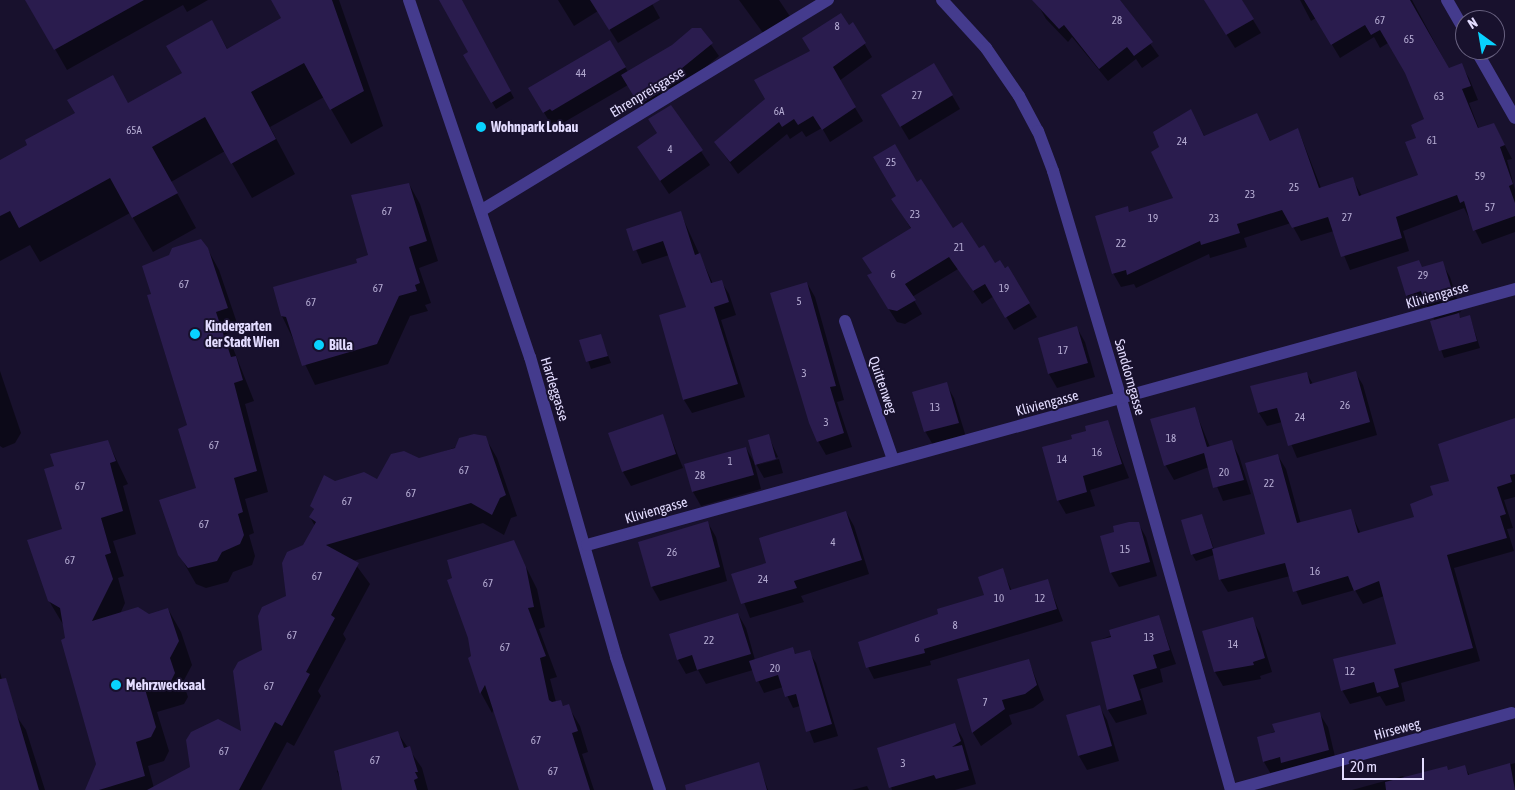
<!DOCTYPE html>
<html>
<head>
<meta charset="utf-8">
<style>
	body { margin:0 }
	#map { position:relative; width:1515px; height:790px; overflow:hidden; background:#18112d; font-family:"Asap Condensed",sans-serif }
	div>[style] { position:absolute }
	.shadow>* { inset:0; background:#0007 }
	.building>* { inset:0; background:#2a1c4e }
	.minor>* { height:12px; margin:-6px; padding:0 6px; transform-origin:6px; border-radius:6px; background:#443b8d }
	.dots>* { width:14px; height:14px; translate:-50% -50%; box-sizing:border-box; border:2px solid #18112d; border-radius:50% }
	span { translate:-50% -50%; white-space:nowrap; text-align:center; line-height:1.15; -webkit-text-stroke:4px #18112d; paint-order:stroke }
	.number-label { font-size:11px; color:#b5acd3 }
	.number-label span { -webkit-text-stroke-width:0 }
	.street-label { font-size:14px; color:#e3dcff }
	.poi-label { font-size:14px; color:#e3dcff; font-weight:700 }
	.left { translate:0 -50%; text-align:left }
	.north { position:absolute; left:1455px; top:10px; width:50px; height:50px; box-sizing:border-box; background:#18112d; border:1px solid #696281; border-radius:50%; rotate:328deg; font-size:14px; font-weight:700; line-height:20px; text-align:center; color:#e3dcff }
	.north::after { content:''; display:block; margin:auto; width:18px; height:22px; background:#08d2ff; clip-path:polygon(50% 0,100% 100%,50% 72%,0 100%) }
	.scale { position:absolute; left:1342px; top:758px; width:82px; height:22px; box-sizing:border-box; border:2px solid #e3dcff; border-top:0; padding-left:6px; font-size:15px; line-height:18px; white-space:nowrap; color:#e3dcff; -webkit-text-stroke:4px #18112d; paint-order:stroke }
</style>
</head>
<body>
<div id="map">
	<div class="shadow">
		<i style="clip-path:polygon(27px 0,208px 0,187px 12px,183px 5px,67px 70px)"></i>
		<i style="clip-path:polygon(272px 0,339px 0,383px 126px,351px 144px,324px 97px,270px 127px,295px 174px,252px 198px,225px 151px,171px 182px,196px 228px,153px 252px,130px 213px,40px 262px,30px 245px,0 261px,0 162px,128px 104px,183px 73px,212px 22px,228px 50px,282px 19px)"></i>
		<i style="clip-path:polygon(440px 0,460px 0,514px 98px,496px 109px,465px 55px,469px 53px)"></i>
		<i style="clip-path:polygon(558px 0,650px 0,660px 18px,618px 43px,598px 11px,574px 26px)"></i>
		<i style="clip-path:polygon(739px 0,779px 0,791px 18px,766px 37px)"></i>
		<i style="clip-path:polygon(1044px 0,1119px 0,1159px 56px,1142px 68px,1136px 59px,1108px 81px,1072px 37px,1068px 42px,1046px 19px,1038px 5px)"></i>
		<i style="clip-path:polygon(1205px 0,1241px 0,1261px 33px,1235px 48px)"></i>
		<i style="clip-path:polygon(1300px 0,1412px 0,1449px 69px,1461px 65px,1469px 78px,1478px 100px,1469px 103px,1479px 129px,1494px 124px,1512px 159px,1507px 160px,1515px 190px,1515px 232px,1482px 244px,1464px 208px,1403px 231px,1409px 251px,1350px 270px,1334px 231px,1301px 241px,1291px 223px,1244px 238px,1247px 247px,1210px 258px,1209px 254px,1136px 288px,1134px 284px,1121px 287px,1113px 273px,1127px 207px,1130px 213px,1175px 199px,1161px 148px,1191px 111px,1205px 137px,1256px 114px,1271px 142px,1298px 129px,1321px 188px,1352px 179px,1362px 196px,1420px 176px,1418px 139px,1425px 120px,1407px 74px,1388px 43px,1380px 48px,1374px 37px,1340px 58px,1316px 18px,1311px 21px)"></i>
		<i style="clip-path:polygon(853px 24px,872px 57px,839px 81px,863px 121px,830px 142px,822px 128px,806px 137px,802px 131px,790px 139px,787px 134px,738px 174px,715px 142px,766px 99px,811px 51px)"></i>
		<i style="clip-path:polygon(700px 29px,719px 56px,647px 116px,628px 85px,561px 124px,559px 122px,552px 126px,530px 89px,610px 41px,628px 72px)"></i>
		<i style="clip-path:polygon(934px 64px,960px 109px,909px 140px,891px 110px)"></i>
		<i style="clip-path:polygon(671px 106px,710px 165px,669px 194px,638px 148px,658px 134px)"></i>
		<i style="clip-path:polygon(917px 183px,952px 229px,995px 265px,1007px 268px,1037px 317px,1014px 330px,994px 296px,982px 304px,958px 269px,912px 297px,922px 314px,905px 324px,897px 322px,876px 289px,873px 273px,911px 229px,893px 199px)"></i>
		<i style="clip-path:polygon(409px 184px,420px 204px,438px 261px,419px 268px,431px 303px,425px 305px,428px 311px,410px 316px,388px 364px,315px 385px,282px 316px,370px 255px)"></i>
		<i style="clip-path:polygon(680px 212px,713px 284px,721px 281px,729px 294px,736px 315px,721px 320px,745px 397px,692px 413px,684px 400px,661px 316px,688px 307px,669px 255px,642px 264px,628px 230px)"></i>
		<i style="clip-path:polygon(207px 248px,219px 270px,239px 329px,227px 333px,254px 401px,245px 404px,268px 492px,245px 499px,254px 533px,249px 535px,255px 556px,252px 565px,233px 572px,228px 582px,206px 588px,196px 584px,184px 563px,161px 501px,197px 489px,188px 426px)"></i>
		<i style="clip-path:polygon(1442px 263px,1450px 277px,1461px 312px,1457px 313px,1461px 319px,1470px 317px,1480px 348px,1444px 358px,1431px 322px,1435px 321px,1427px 306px,1415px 309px,1407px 295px,1423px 268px)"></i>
		<i style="clip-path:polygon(807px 283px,815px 297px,844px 400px,837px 402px,852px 447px,826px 455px,818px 441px)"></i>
		<i style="clip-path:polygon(1077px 328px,1085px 342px,1095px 377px,1057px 388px,1049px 374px)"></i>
		<i style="clip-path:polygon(600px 335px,611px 363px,591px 369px,581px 341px)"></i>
		<i style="clip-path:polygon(0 371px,21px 433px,15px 443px,3px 448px,0 446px)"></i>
		<i style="clip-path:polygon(1355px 372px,1363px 385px,1377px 435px,1297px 458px,1282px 422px,1267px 426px,1259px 413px,1252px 386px,1307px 374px,1313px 384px)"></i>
		<i style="clip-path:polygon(946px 384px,954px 398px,966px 437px,933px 445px,925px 431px)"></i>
		<i style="clip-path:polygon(1194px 408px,1210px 447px,1231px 442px,1239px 456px,1251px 494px,1223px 501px,1209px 467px,1174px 480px,1166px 466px,1152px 420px)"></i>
		<i style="clip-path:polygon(662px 416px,683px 468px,631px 486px,623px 472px)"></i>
		<i style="clip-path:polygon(1515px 420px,1515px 497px,1504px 500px,1513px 528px,1507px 529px,1514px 551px,1454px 568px,1480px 661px,1401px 683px,1405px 701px,1386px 706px,1380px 696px,1350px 704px,1342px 690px,1397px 644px,1384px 596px,1363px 604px,1355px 590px,1302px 605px,1290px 576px,1228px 592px,1220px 579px,1214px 555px,1196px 561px,1192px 554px,1202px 515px,1214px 549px,1266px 535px,1278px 456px,1286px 469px,1301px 524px,1350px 511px,1361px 534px,1415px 518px,1434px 495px)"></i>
		<i style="clip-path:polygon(1107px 421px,1129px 478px,1090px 490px,1095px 506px,1066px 514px,1058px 500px,1074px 440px)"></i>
		<i style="clip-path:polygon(768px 435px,778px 457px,758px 465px,779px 459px,783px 473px,764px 478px,756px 464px)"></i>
		<i style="clip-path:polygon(485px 437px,497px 458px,517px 516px,511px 518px,504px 535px,483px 523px,353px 561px,370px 584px,343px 634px,346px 639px,318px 691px,321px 696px,294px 746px,287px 742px,261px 790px,86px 790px,98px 765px,64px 626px,49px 601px,64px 530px,108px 442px,128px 484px,123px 486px,136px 534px,113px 541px,124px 576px,118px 578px,125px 603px,120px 614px,149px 615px,168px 609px,181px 632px,192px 665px,183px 682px,188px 697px,184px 704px,157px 712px,169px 751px,164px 761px,148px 766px,154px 788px,191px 768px,242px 733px,263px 650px,287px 597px,303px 546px,315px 526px,310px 517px,314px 510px,312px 505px,334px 482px,377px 481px,419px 460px)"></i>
		<i style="clip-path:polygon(746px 448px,754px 462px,761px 489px,701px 506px,693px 492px,685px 465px)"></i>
		<i style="clip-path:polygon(846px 512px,854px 526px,869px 574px,801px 596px,804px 602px,750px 618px,733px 574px,768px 564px)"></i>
		<i style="clip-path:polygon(708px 523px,716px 537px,727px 581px,660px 601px,652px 587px)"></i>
		<i style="clip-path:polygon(1138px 523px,1146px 537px,1157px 576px,1119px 587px,1111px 573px)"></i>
		<i style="clip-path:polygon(513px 541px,537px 589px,545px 627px,539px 629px,557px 677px,550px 679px,556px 702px,560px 701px,564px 707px,568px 706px,580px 726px,588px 752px,582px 754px,594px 790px,520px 790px,494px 709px,492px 713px,481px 693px,469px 659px,473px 657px)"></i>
		<i style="clip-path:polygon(1002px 570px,1012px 591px,1047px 580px,1063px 621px,930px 661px,931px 665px,874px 679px,868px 667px,986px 596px)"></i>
		<i style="clip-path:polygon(738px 614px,746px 628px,755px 660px,792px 648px,796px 655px,809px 652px,816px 663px,838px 736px,814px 743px,800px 706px,793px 708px,783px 687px,764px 693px,753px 670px,706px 684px,698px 670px,686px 674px,678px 660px)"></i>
		<i style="clip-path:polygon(1159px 617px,1176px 664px,1160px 669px,1163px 682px,1140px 689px,1147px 714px,1116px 723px,1108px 710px,1092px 643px)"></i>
		<i style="clip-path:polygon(1252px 619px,1260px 633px,1272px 672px,1260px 676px,1261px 679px,1223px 686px,1215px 672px)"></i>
		<i style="clip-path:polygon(1029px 661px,1044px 700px,1033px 708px,1009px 715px,1012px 724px,981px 746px,973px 733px,958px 680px)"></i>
		<i style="clip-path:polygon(0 673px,11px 708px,26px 730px,45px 790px,0 790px)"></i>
		<i style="clip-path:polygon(1099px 706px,1107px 720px,1119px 761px,1087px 770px,1079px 756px)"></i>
		<i style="clip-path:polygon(1319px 713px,1328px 727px,1337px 765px,1272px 776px,1264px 762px,1259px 738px)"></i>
		<i style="clip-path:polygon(955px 725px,963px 739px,976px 784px,955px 790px,892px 790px,879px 749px)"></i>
		<i style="clip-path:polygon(397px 732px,422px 768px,428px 790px,344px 790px,337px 771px)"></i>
		<i style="clip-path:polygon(758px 763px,768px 790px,716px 790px)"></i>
		<i style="clip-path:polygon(1515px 763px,1515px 790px,1439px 790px,1464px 766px,1470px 776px)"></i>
		<i style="clip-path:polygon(1403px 776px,1414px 790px,1352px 790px)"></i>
		<i style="clip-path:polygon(867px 786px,869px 790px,852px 790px)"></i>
	</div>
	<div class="building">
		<i style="clip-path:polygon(25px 0,144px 0,54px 50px)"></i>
		<i style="clip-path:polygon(271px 0,332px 0,364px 91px,330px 110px,304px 63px,251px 92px,276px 139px,231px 164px,205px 117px,152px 147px,178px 193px,132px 218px,110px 178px,19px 228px,10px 211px,0 216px,0 160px,27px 145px,25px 140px,75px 113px,67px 100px,113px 75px,128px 103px,182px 73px,166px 46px,212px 20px,227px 49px,281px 18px)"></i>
		<i style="clip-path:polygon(439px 0,462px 0,511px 91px,491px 103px,463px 55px,468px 52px)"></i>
		<i style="clip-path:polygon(590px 0,660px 0,609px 30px)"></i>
		<i style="clip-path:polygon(1032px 0,1120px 0,1153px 42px,1134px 56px,1127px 47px,1099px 69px,1064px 25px,1059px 29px)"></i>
		<i style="clip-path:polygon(1204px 0,1242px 0,1254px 19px,1226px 35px)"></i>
		<i style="clip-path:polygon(1304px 0,1410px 0,1449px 68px,1462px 63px,1471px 86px,1462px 89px,1478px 128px,1494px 123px,1505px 145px,1500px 147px,1513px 184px,1509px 186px,1515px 203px,1515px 216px,1473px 231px,1464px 201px,1460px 203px,1457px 195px,1396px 217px,1402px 238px,1341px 257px,1328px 217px,1292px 228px,1282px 210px,1237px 224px,1240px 233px,1201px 245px,1200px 241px,1127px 275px,1126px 270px,1112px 274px,1095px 216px,1128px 206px,1129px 212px,1173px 198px,1151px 152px,1159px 147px,1153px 132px,1191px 109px,1204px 136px,1257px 113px,1270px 141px,1298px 128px,1319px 188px,1353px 177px,1359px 196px,1418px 175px,1405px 142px,1416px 138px,1411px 125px,1424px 119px,1405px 73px,1380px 30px,1371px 35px,1365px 25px,1331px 45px)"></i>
		<i style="clip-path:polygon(841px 13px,849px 25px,853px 22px,866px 43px,833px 67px,856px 107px,822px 130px,813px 116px,798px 125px,794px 119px,782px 127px,779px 122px,730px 162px,714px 142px,765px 99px,754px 80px,810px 51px,802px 38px)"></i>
		<i style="clip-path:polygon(692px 28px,701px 28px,713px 43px,676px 73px,677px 76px,659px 87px,662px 91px,639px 105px,621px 75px,672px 45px)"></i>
		<i style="clip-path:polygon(610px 40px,626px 67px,552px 111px,550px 109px,543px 113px,528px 88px)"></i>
		<i style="clip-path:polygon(934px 63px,953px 95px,900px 127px,881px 95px)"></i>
		<i style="clip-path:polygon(671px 105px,703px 150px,660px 181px,637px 147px,657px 133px,648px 119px)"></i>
		<i style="clip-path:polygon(895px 144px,917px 182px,921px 179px,953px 228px,962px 222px,979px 248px,984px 245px,995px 263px,1000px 260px,1005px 268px,1008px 266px,1030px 303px,1005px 318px,985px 284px,973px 291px,949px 257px,905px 284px,916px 300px,897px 311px,888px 309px,867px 275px,872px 273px,862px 258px,911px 228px,891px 199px,896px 196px,873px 157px)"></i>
		<i style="clip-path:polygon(409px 183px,427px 241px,409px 247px,420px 283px,415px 285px,417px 291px,399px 296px,377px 344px,302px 366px,286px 317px,281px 316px,273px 287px,357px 263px,356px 259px,368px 255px,351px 195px)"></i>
		<i style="clip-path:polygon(681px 211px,695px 255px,700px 253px,711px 283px,722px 280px,729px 302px,714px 307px,738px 384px,683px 400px,659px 315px,686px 307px,663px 241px,633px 251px,626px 229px)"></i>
		<i style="clip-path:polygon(201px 239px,208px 248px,228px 308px,216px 312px,231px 357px,236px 356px,243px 380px,234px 383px,257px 471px,234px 478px,243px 512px,238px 514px,244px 535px,240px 544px,222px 552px,217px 561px,188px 568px,178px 555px,159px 500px,196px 488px,178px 429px,187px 425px,147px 295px,151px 294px,142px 266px,169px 255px,172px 248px)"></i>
		<i style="clip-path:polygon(1419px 260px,1422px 267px,1443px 261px,1454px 297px,1425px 305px,1421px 291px,1406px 296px,1397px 267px)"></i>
		<i style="clip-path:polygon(807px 282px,836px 386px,830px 387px,844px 433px,817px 442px,809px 423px,770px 293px)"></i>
		<i style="clip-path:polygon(1459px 313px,1460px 318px,1470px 315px,1477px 341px,1439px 351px,1430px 321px)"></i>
		<i style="clip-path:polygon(1077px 326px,1088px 363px,1048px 374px,1038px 338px)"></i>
		<i style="clip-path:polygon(601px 334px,608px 356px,586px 362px,579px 340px)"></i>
		<i style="clip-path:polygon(1356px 371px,1370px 422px,1288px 446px,1277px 408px,1258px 413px,1250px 386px,1307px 372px,1310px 384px)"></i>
		<i style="clip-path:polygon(947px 382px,959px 423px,924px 432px,912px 392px)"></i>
		<i style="clip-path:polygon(1195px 407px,1207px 447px,1232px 440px,1244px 480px,1213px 488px,1204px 453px,1164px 466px,1150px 419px)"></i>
		<i style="clip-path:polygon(663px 414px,676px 454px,622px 472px,608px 433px)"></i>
		<i style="clip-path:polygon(1515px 418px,1515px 474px,1510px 475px,1512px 482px,1497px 487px,1506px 514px,1500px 516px,1507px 538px,1447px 555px,1473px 648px,1394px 669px,1399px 687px,1377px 693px,1374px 682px,1341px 691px,1333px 659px,1396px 644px,1379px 581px,1354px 591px,1348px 576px,1293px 592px,1285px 563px,1219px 580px,1212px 549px,1265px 534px,1245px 463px,1278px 454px,1297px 523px,1351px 509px,1358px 533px,1414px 517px,1410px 504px,1433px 495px,1430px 486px,1449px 481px,1438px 444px)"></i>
		<i style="clip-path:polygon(1108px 420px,1122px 464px,1083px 476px,1087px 492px,1057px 501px,1042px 447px,1072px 439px,1071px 435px,1086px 431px,1085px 426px)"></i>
		<i style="clip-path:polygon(474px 434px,486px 436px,506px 495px,500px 498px,492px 515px,471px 503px,326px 545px,359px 563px,331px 615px,335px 618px,306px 672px,310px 674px,282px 726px,275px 722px,239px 790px,147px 790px,190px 767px,186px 740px,191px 732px,218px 719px,241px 731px,233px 671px,238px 662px,262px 650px,258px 616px,262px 607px,286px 596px,282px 563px,287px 552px,303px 545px,316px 522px,309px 517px,314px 509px,310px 506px,324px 475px,335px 481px,364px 472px,377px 479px,391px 454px,404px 451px,419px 458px,455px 448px,459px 438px)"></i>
		<i style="clip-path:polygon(769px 434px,776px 459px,755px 465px,748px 440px)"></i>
		<i style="clip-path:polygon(108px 440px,116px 461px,110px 463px,112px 471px,123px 511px,101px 518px,111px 553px,105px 555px,113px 579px,92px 621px,138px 607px,149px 614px,168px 608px,179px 641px,170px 658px,175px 673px,171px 681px,145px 689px,156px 727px,151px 737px,136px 742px,145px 776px,99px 790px,85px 790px,96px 764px,61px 640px,65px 638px,60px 608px,48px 601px,27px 540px,62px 529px,44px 469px,54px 466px,50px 454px)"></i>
		<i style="clip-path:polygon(746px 447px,754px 475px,692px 492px,684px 464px)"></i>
		<i style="clip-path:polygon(846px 511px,862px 560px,794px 581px,797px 588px,741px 604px,731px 574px,766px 563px,759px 538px)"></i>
		<i style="clip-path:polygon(1202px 514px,1213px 548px,1191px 555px,1181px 520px)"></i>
		<i style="clip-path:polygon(708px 521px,720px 567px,651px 587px,638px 542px)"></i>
		<i style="clip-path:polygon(1129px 522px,1139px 522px,1150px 562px,1110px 573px,1100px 536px,1114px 532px,1113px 526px)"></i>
		<i style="clip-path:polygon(514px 540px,526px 567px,534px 607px,528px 608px,546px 656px,540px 658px,549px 700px,552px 702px,561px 700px,563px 706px,569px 704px,578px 731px,572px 733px,590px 790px,519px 790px,485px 685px,480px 694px,468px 658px,471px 656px,468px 638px,447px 580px,452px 578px,447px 560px)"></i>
		<i style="clip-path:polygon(1003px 568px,1010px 590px,1048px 579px,1057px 609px,924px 649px,925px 653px,866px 668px,858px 642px,938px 614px,937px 609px,984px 595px,978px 577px)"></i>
		<i style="clip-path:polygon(738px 613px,751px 654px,697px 670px,692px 655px,677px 660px,669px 634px)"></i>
		<i style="clip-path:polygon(1159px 615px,1170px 650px,1153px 655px,1157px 668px,1133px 675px,1141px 700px,1107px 710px,1091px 642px,1111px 637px,1109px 630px)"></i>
		<i style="clip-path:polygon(1253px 617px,1265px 658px,1253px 662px,1254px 665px,1214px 672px,1202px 631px)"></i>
		<i style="clip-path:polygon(793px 647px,795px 654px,810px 650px,832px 724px,806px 732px,796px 694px,785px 697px,778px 675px,756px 682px,749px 661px)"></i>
		<i style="clip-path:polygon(1029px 659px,1037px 685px,1025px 694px,1002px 700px,1005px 709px,972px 733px,957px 679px)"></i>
		<i style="clip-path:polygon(6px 678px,39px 790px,0 790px,0 679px)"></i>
		<i style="clip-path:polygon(1100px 705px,1112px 746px,1078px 756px,1066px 715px)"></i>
		<i style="clip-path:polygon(1320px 712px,1329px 750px,1281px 763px,1280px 757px,1263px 762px,1257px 737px,1275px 732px,1272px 724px)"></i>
		<i style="clip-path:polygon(955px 723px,961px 741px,952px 747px,962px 745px,969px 770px,936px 779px,934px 775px,889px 788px,877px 748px)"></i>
		<i style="clip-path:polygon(398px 731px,404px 748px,410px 746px,418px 772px,415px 772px,418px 778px,414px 780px,417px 790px,342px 790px,334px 751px)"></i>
		<i style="clip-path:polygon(759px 762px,767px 790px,686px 790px,685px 785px)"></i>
		<i style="clip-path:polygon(1510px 763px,1515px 790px,1386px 790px,1385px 782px,1447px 766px,1448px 770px,1465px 765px,1468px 775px)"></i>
	</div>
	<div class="minor">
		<i style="left:409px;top:0;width:377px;rotate:71.3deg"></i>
		<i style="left:530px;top:357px;width:312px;rotate:74deg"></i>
		<i style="left:616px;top:657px;width:140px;rotate:71.7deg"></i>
		<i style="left:942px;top:0;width:65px;rotate:47.5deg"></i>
		<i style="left:986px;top:48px;width:58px;rotate:55.5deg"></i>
		<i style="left:1019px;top:96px;width:40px;rotate:62deg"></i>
		<i style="left:1038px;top:131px;width:43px;rotate:69.4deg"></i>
		<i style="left:1053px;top:171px;width:238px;rotate:73.4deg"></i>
		<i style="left:1121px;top:399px;width:406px;rotate:74.3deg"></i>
		<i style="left:1447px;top:0;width:36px;rotate:60deg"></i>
		<i style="left:1476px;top:50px;width:78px;rotate:60.2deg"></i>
		<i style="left:482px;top:210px;width:405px;rotate:-31.3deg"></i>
		<i style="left:845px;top:321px;width:147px;rotate:70.9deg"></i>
		<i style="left:587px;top:545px;width:963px;rotate:-15.42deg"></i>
		<i style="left:1232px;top:790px;width:290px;rotate:-15.4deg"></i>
	</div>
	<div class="dots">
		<i style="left:481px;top:127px;background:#08d2ff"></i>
		<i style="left:195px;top:334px;background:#08d2ff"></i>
		<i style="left:319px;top:345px;background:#08d2ff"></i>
		<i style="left:116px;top:685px;background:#08d2ff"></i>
	</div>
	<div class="number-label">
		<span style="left:1117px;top:20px">28</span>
		<span style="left:1380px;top:20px">67</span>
		<span style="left:837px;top:26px">8</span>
		<span style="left:1409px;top:39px">65</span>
		<span style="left:581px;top:73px">44</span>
		<span style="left:917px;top:95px">27</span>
		<span style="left:1439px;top:96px">63</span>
		<span style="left:779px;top:111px">6A</span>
		<span style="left:134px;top:130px">65A</span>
		<span style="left:1432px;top:140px">61</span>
		<span style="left:1182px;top:141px">24</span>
		<span style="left:670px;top:149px">4</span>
		<span style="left:891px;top:162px">25</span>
		<span style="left:1480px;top:176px">59</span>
		<span style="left:1294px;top:187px">25</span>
		<span style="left:1250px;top:194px">23</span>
		<span style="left:1490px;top:207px">57</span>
		<span style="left:387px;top:211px">67</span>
		<span style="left:915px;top:214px">23</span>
		<span style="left:1347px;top:217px">27</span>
		<span style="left:1153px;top:218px">19</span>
		<span style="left:1214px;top:218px">23</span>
		<span style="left:1121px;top:243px">22</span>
		<span style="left:959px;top:247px">21</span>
		<span style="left:893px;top:274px">6</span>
		<span style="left:1423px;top:275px">29</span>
		<span style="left:184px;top:284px">67</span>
		<span style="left:378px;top:288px">67</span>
		<span style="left:1004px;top:288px">19</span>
		<span style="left:799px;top:301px">5</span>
		<span style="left:311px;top:302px">67</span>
		<span style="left:1063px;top:350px">17</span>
		<span style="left:804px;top:373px">3</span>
		<span style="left:1345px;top:405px">26</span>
		<span style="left:935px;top:407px">13</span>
		<span style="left:1300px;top:417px">24</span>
		<span style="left:826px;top:422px">3</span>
		<span style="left:1171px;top:438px">18</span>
		<span style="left:214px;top:445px">67</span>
		<span style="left:1097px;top:452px">16</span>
		<span style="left:1062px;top:459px">14</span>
		<span style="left:730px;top:461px">1</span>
		<span style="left:464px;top:470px">67</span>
		<span style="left:1224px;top:472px">20</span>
		<span style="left:700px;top:475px">28</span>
		<span style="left:1269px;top:483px">22</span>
		<span style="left:80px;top:486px">67</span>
		<span style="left:411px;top:493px">67</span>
		<span style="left:347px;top:501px">67</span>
		<span style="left:204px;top:524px">67</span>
		<span style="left:833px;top:542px">4</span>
		<span style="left:1125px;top:549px">15</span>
		<span style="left:672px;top:552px">26</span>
		<span style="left:70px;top:560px">67</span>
		<span style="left:1315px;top:571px">16</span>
		<span style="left:317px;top:576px">67</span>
		<span style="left:763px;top:579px">24</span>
		<span style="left:488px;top:583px">67</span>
		<span style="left:999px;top:598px">10</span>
		<span style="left:1040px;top:598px">12</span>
		<span style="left:955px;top:625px">8</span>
		<span style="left:292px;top:635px">67</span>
		<span style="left:1149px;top:637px">13</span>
		<span style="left:917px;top:638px">6</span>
		<span style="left:709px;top:640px">22</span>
		<span style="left:1233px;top:644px">14</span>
		<span style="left:505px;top:647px">67</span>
		<span style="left:775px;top:668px">20</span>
		<span style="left:1350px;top:671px">12</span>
		<span style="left:269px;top:686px">67</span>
		<span style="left:985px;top:702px">7</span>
		<span style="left:536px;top:740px">67</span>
		<span style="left:224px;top:751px">67</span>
		<span style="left:375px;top:760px">67</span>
		<span style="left:903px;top:763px">3</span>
		<span style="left:553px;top:771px">67</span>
	</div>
	<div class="street-label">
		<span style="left:647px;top:92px;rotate:-31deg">Ehrenpreisgasse</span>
		<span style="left:1437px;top:295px;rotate:-16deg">Kliviengasse</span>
		<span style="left:1130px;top:377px;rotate:74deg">Sanddorngasse</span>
		<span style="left:883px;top:385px;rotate:71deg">Quittenweg</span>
		<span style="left:555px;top:389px;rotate:73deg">Hardeggasse</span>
		<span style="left:1047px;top:403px;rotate:-15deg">Kliviengasse</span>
		<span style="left:656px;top:510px;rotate:-16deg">Kliviengasse</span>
		<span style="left:1397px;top:729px;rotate:-15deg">Hirseweg</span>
	</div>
	<div class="poi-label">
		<span class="left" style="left:491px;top:127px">Wohnpark Lobau</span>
		<span class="left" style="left:205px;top:334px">Kindergarten<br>der Stadt Wien</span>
		<span class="left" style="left:329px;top:345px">Billa</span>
		<span class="left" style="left:126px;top:685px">Mehrzwecksaal</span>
	</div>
	<div class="north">N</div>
	<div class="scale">20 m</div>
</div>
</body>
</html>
